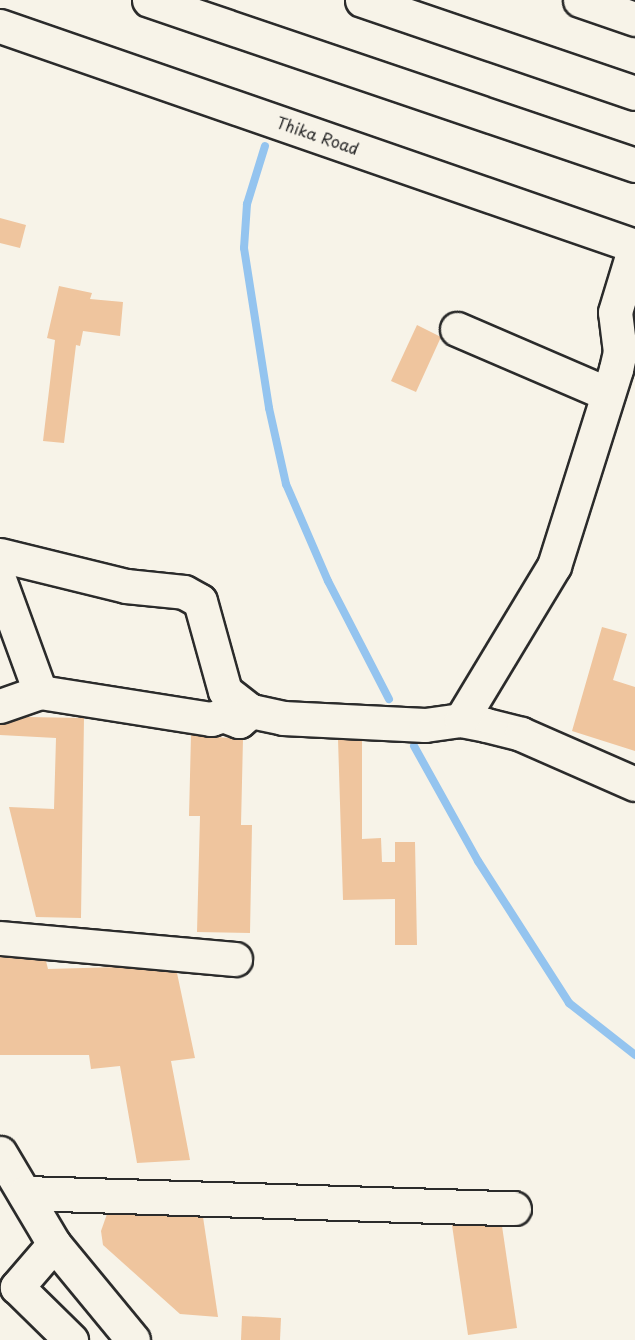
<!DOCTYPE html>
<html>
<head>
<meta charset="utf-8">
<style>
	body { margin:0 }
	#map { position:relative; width:635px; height:1340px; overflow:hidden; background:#f7f3e8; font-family:"Playpen Sans",sans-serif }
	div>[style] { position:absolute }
	.stream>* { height:8px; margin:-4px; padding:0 4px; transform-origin:4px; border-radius:4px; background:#94c4ef }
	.building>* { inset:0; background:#efc59e }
	.roads { filter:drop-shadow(2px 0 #2b2b2b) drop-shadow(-2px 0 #2b2b2b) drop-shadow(0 2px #2b2b2b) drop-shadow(0 -2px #2b2b2b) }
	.minor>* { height:33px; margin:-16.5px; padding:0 16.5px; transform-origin:16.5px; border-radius:16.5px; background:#f7f3e8 }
	.major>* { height:33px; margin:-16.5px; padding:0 16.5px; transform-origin:16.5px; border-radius:16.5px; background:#f7f3e8 }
	.highway>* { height:33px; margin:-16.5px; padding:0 16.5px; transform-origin:16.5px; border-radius:16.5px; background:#f7f3e8 }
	span { translate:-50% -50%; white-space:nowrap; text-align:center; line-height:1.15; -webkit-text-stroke:5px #f7f3e8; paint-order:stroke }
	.street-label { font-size:16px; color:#2b2b2b }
</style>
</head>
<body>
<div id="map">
	<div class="stream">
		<i style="left:265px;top:146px;width:61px;rotate:107.2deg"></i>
		<i style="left:247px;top:204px;width:44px;rotate:93.9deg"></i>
		<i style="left:244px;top:248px;width:162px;rotate:81.1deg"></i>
		<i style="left:269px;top:408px;width:78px;rotate:77.4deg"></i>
		<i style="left:286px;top:484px;width:106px;rotate:66.6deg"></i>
		<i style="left:328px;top:581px;width:133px;rotate:62.7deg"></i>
		<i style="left:414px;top:746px;width:132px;rotate:60.9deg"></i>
		<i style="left:478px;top:861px;width:169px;rotate:57.3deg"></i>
		<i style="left:569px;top:1003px;width:84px;rotate:38.2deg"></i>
	</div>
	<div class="building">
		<i style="clip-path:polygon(0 218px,26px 225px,20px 248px,0 243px)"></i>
		<i style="clip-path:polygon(59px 286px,92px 293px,90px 299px,123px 302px,120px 336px,83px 331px,80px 346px,76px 345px,64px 443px,43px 441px,55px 340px,47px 338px)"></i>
		<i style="clip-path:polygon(417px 325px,441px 337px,416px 392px,391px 381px)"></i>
		<i style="clip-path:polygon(602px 627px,627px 634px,613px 680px,635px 687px,635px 751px,572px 731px)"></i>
		<i style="clip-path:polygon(27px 717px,84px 718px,81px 918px,36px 917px,9px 807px,54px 809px,56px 738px,0 735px,0 724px)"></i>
		<i style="clip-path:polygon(191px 735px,243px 739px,241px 825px,252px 825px,250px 933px,197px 932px,200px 816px,189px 816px)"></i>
		<i style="clip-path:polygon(338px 739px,362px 741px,362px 839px,381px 838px,382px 862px,395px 862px,395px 842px,415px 842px,417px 945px,395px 945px,395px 899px,343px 900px)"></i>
		<i style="clip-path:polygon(0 957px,46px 961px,48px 969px,119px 967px,177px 973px,195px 1058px,171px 1061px,190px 1160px,137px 1163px,120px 1066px,91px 1069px,89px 1055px,0 1055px)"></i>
		<i style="clip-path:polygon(107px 1214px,203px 1217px,218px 1317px,180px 1314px,103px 1245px,101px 1231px)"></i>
		<i style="clip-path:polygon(452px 1225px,502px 1226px,517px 1328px,468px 1335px)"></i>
		<i style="clip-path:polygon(242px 1316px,281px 1318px,280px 1340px,241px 1340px)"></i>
	</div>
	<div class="roads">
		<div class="minor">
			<i style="left:457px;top:329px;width:164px;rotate:23.3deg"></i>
			<i style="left:0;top:555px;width:130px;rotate:13.8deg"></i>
			<i style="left:126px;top:586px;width:58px;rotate:5.9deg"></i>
			<i style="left:184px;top:592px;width:18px;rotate:29deg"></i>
			<i style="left:200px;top:601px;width:93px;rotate:74.5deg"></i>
			<i style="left:225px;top:691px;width:33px;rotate:38deg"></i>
			<i style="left:251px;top:711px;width:33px;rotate:12deg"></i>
			<i style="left:283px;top:718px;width:142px;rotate:2.8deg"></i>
			<i style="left:425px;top:725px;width:36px;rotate:-8deg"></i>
			<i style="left:461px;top:720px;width:25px;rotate:11deg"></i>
			<i style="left:486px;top:725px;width:36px;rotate:14deg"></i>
			<i style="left:521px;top:734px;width:124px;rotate:23.7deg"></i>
			<i style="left:0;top:582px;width:117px;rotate:70deg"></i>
			<i style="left:0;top:706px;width:42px;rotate:-19.3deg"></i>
			<i style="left:40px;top:692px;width:173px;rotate:9deg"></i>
			<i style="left:211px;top:719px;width:13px;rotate:-18deg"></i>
			<i style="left:223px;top:715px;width:17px;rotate:21deg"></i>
			<i style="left:239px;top:721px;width:16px;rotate:-40deg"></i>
			<i style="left:461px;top:720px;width:180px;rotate:-58.9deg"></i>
			<i style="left:554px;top:566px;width:207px;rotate:-72.5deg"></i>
			<i style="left:616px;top:369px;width:17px;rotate:-77deg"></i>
			<i style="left:620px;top:352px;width:40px;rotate:-97.1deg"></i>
			<i style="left:615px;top:312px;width:69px;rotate:-73.1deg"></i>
			<i style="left:0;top:938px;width:236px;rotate:5.1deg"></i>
			<i style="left:0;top:1153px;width:106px;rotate:59.3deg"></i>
			<i style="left:54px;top:1244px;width:124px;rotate:50.5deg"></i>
			<i style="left:25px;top:1193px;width:489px;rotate:1.8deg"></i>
			<i style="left:54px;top:1244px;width:57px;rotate:130.7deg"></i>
			<i style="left:17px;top:1287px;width:76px;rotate:44.5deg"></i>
		</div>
		<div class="major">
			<i style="left:580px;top:0;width:58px;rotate:19.1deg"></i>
			<i style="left:0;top:26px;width:672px;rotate:19.11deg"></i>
		</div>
		<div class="highway">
			<i style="left:149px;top:0;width:513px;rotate:18.75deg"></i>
			<i style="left:362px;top:0;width:288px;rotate:18.8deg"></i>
		</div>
	</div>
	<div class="street-label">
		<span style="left:318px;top:135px;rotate:19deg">Thika Road</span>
	</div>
</div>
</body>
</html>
